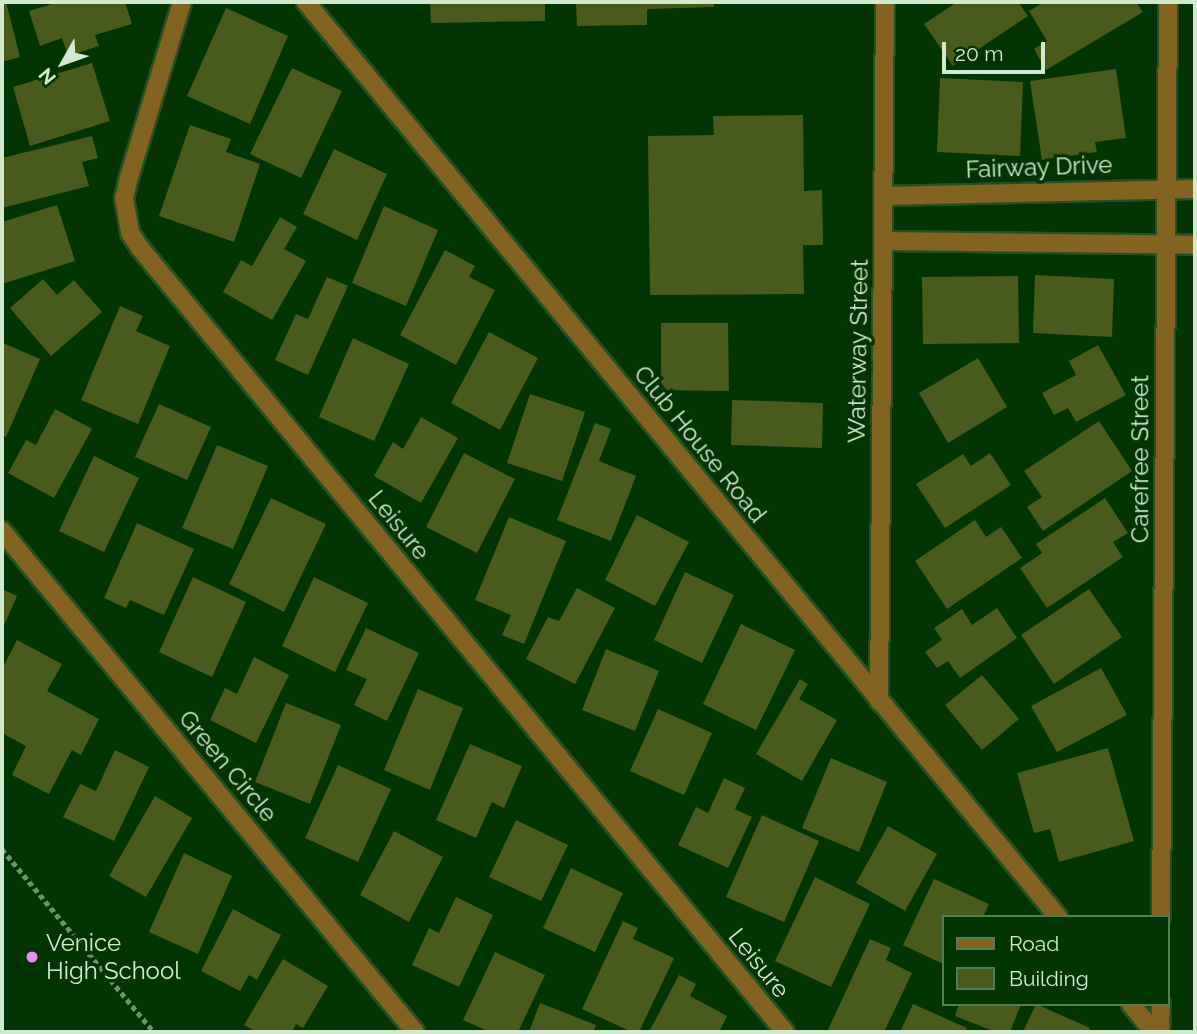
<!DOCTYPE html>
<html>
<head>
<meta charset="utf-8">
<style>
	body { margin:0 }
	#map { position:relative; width:1197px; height:1034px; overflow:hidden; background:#033404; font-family:Raleway,sans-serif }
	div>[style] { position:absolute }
	.building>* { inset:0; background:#495a1d }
	.path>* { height:4.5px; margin-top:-2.25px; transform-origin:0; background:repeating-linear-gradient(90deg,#6d926d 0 5px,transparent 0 8.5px) }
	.roads { filter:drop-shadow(2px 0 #245124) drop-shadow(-2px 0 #245124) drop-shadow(0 2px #245124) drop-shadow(0 -2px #245124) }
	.minor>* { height:18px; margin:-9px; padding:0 9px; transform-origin:9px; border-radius:9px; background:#82631f }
	.dots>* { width:19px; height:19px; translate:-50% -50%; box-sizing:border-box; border:4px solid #033404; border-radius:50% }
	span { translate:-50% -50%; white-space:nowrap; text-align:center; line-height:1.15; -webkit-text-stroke:7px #033404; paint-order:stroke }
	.street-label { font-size:24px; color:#d1eacf }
	.poi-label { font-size:24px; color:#d1eacf }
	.left { translate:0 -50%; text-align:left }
	.frame { position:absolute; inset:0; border:4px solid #d1eacf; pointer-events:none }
	.legend { position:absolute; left:942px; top:915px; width:228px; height:91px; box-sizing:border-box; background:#033404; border:2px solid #557d55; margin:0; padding:9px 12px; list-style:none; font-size:21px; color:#d1eacf }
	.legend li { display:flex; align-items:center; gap:14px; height:35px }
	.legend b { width:35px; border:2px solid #557d55 }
	.north { position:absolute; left:28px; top:28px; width:70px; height:70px; -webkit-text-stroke:5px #033404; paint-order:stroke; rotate:230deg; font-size:19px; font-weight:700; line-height:28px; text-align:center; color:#d1eacf }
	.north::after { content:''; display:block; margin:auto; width:24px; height:32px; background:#d1eacf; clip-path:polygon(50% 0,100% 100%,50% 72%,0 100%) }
	.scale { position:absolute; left:942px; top:42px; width:103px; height:32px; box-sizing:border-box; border:4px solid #d1eacf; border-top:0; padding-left:9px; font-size:21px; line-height:24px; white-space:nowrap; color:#d1eacf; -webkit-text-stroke:5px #033404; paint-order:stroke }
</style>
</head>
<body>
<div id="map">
	<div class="building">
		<i style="clip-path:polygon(2px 2px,6px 2px,20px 57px,2px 62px)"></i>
		<i style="clip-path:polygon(59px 2px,125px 2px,132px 24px,95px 35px,99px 46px,68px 56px,62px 38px,40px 46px,29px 11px)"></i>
		<i style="clip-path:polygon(430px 2px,545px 2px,545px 21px,431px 23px)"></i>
		<i style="clip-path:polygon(576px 2px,714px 2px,714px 7px,647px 9px,647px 25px,577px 26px)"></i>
		<i style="clip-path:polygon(957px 2px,1018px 2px,1028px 16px,953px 66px,924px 24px)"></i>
		<i style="clip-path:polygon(1044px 2px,1136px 2px,1143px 12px,1046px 70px,1034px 49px,1047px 41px,1029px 11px)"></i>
		<i style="clip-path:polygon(226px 8px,288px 36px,250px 124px,187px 96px)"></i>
		<i style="clip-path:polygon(92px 63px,110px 121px,30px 146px,13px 87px)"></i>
		<i style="clip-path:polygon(292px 68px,342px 91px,301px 178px,250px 154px)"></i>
		<i style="clip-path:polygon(1116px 69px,1126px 138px,1095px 142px,1097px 152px,1042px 160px,1030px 81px)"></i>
		<i style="clip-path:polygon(940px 78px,1023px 82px,1020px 156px,937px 152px)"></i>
		<i style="clip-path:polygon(803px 115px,804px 191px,822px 190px,823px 245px,803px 245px,804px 294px,650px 295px,648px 136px,714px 135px,713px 116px)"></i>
		<i style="clip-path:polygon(190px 125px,231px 139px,226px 152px,260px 164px,234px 242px,159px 216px)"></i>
		<i style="clip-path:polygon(92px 136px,98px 158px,82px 162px,89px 186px,2px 208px,2px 158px)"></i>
		<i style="clip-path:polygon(334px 149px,387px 174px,357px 240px,303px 214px)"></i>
		<i style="clip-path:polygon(57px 205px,75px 261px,2px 284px,2px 222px)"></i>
		<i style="clip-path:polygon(384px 206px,438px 230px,406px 306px,352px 283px)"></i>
		<i style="clip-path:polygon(280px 217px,297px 227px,284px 249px,306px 261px,272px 320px,223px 292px,241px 260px,252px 266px)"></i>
		<i style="clip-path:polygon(445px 250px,475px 266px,469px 277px,495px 290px,456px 365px,400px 335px)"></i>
		<i style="clip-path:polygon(1035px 275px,1114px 279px,1112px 337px,1033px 333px)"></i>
		<i style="clip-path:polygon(1018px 276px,1019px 343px,923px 344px,922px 277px)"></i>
		<i style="clip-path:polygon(327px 277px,348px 286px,308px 375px,275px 360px,296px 314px,308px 319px)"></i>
		<i style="clip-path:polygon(43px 279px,57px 295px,74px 280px,102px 312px,51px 356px,10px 308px)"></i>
		<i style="clip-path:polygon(120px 306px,143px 316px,136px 331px,170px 346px,138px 424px,81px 400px)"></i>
		<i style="clip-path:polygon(661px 323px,728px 323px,729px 391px,661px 390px)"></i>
		<i style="clip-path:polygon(489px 332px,538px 358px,500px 430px,451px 403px)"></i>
		<i style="clip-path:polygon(353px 338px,409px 364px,374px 441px,319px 417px)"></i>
		<i style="clip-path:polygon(3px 343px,40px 359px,6px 437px,2px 435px)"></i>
		<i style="clip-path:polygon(1098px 345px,1126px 395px,1076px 422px,1068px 408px,1054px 415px,1042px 393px,1076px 375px,1069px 361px)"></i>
		<i style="clip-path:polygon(978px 358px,1007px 407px,948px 443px,919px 393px)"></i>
		<i style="clip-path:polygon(530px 394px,585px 412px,562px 481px,507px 463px)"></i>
		<i style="clip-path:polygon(732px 400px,823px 403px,822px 448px,731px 445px)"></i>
		<i style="clip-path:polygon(159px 404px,211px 427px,187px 480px,135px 457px)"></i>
		<i style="clip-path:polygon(55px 409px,92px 429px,54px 498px,8px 473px,26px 440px,36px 445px)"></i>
		<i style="clip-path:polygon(421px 417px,458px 438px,421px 503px,374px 476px,393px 442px,403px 449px)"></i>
		<i style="clip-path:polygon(1099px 421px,1132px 471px,1043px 531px,1027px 507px,1042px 497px,1024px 471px)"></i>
		<i style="clip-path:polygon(595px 423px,611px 429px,599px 461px,636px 476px,611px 541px,557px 520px)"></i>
		<i style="clip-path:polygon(217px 445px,268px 466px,233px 549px,182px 528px)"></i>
		<i style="clip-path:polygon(464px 453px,515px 479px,477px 553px,426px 527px)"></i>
		<i style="clip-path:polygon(990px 453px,1011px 485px,945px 528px,916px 484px,963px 454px,971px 466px)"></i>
		<i style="clip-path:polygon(94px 456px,139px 478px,104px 552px,59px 531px)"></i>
		<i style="clip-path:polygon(271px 498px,326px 524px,284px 612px,229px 584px)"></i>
		<i style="clip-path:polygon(1105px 498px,1128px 533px,1113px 542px,1123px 557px,1047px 608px,1020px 568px,1042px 553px,1036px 544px)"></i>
		<i style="clip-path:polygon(637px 515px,689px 542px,655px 606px,605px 580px)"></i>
		<i style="clip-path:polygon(509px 517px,566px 541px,524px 644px,502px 635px,511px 615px,475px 600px)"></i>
		<i style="clip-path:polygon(975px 520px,986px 537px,1001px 527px,1022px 558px,947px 609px,915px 561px)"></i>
		<i style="clip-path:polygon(137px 523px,194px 549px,164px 615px,130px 600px,126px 608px,104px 598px)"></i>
		<i style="clip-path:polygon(685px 572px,734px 595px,702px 663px,654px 640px)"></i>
		<i style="clip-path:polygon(193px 577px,246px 602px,212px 677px,159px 652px)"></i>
		<i style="clip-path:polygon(314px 577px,368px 603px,335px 672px,282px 646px)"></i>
		<i style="clip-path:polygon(577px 588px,615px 608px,575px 684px,526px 659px,548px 617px,559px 621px)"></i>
		<i style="clip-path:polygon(2px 589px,17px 596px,2px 630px)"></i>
		<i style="clip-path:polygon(1089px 589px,1122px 637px,1054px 684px,1021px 635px)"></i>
		<i style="clip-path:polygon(997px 608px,1017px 638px,960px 678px,948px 661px,937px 668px,925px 652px,942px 640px,934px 628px,962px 609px,972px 625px)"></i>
		<i style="clip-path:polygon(741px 624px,795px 650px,756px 730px,703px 704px)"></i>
		<i style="clip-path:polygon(366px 628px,419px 653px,387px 721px,354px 705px,367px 679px,346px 670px)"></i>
		<i style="clip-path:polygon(17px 640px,62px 664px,47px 691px,99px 719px,81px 755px,72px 750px,49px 794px,12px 775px,26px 746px,2px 733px,2px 669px)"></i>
		<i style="clip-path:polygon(606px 649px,659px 671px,635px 731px,582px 710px)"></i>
		<i style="clip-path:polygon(254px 657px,289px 675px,256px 743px,210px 720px,225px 688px,237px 694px)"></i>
		<i style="clip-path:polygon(1101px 668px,1127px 715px,1057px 752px,1031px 706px)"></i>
		<i style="clip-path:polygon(982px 675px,1019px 719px,982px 750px,945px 705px)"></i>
		<i style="clip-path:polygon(800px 679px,808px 684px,799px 699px,837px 720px,802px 781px,756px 754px)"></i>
		<i style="clip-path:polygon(418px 689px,463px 708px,430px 790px,384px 770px)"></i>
		<i style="clip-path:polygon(286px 703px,341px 725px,310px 804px,255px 782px)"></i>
		<i style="clip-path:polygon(658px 709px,712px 733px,684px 795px,630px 771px)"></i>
		<i style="clip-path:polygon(470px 744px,522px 766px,504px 808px,492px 802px,476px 838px,436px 820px)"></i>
		<i style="clip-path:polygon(1108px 748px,1134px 841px,1059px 862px,1050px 829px,1034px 833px,1017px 773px)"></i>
		<i style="clip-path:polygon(115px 750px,149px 767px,114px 841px,63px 817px,80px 784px,96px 791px)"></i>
		<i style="clip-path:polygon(831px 758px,887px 782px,859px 852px,802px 828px)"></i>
		<i style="clip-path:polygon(338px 765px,391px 789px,358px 862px,305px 838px)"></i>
		<i style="clip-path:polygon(724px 778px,745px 788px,735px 809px,752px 817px,728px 868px,678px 845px,696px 807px,708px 813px)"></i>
		<i style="clip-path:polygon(155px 796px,192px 818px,146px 897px,109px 876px)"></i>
		<i style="clip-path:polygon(762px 815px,819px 841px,784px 922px,726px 897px)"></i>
		<i style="clip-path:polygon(516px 820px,568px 845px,541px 901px,489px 877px)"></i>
		<i style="clip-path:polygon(888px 826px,937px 854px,905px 911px,856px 883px)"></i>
		<i style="clip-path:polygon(394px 831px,443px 857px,409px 922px,360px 895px)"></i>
		<i style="clip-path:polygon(184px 853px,232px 876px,198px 954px,149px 932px)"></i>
		<i style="clip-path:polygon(571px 868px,623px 893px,595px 952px,543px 928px)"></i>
		<i style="clip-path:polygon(815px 877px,870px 904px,831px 987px,775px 961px)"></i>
		<i style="clip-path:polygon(934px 879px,989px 904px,983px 917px,943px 917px,943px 964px,903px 945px)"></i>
		<i style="clip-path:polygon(456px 897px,493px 915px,459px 987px,412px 965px,429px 928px,439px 933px)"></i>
		<i style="clip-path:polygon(233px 909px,281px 935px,257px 980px,249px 975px,240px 991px,201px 971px)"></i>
		<i style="clip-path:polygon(623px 921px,638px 928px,633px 939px,674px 958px,639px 1032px,632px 1032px,582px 1009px)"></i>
		<i style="clip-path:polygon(870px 939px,891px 948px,886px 960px,912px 973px,884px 1032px,827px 1032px)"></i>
		<i style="clip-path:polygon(495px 952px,545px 975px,518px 1032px,490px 1032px,463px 1020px)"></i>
		<i style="clip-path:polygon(283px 959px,328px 986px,303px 1028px,296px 1024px,292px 1032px,257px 1032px,244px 1025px)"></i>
		<i style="clip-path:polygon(679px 975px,696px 984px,690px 996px,727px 1016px,719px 1032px,649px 1032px)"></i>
		<i style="clip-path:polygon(540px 1003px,596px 1025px,593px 1032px,529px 1032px)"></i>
		<i style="clip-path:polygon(913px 1004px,967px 1028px,965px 1032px,900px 1032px)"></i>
		<i style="clip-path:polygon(959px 1004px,1021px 1004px,1010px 1032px,996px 1032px,955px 1016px)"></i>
		<i style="clip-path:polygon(1036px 1004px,1090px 1028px,1088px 1032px,1023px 1032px)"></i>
	</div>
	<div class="path">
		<i style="left:2px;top:849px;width:238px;rotate:50.3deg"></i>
	</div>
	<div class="roads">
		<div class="minor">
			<i style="left:182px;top:2px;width:183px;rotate:106.8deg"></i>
			<i style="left:129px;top:177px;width:22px;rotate:103deg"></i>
			<i style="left:124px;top:198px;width:36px;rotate:80deg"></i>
			<i style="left:130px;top:233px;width:18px;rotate:56deg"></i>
			<i style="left:140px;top:248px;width:1015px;rotate:50.56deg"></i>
			<i style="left:306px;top:2px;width:1184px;rotate:50.58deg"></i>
			<i style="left:884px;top:196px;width:311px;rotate:-1.3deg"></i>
			<i style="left:884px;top:241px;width:311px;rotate:0.7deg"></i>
			<i style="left:2px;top:531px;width:649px;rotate:50.5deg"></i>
			<i style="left:879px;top:701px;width:699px;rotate:-89.51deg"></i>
			<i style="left:1161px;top:917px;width:915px;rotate:-89.56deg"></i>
			<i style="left:1131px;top:1004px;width:36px;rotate:51deg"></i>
			<i style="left:1160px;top:1032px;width:28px;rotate:-88deg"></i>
		</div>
	</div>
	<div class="dots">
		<i style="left:32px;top:957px;background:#ed8cf9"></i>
	</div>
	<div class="street-label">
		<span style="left:1039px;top:167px;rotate:-2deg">Fairway Drive</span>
		<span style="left:858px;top:351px;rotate:-89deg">Waterway Street</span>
		<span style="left:700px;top:444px;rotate:51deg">Club House Road</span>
		<span style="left:1140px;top:459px;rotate:-90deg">Carefree Street</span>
		<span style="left:399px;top:525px;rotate:51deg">Leisure</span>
		<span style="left:228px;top:766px;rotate:50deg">Green Circle</span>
		<span style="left:759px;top:963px;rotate:51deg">Leisure</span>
	</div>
	<div class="poi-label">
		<span class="left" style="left:46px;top:957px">Venice<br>High School</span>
	</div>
	<div class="frame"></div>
	<ul class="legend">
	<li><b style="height:9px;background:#82631f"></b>Road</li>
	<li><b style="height:19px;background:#495a1d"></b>Building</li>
	</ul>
	<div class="north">N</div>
	<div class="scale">20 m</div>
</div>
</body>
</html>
